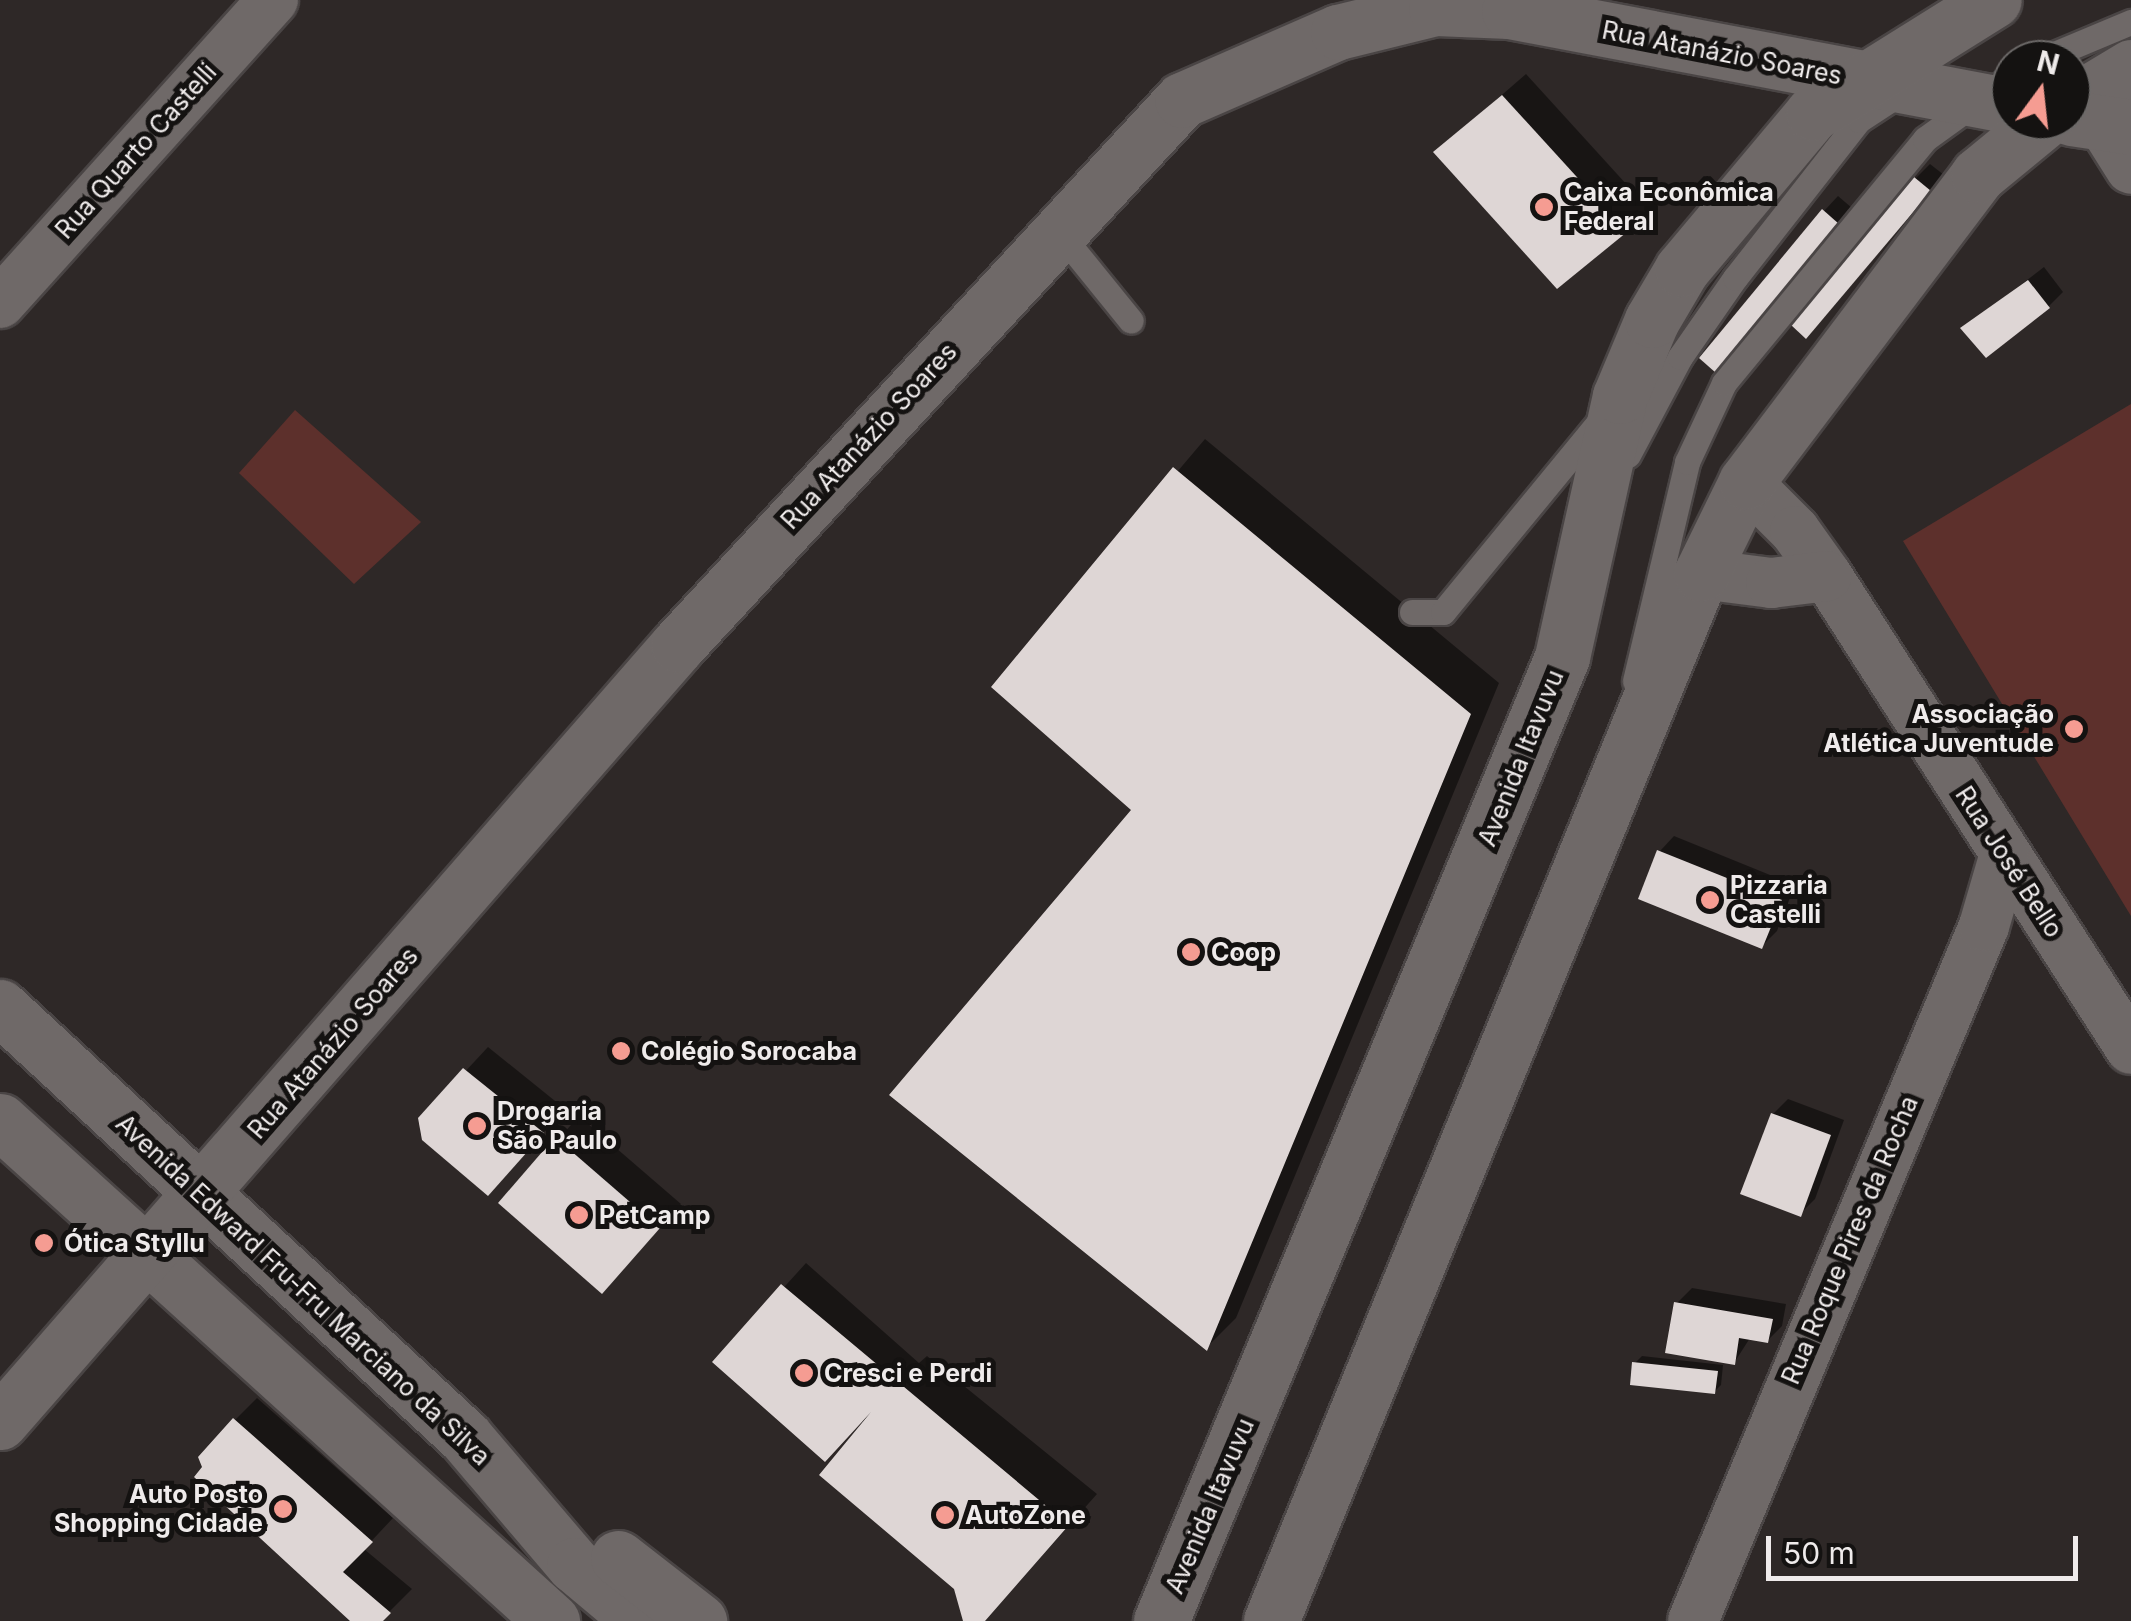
<!DOCTYPE html>
<html>
<head>
<meta charset="utf-8">
<style>
	body { margin:0 }
	#map { position:relative; width:2131px; height:1621px; overflow:hidden; background:#2e2827; font-family:Inter,sans-serif }
	div>[style] { position:absolute }
	.green>* { inset:0; background:#5d302c }
	.shadow>* { inset:0; background:#0007 }
	.building>* { inset:0; background:#ded6d5 }
	.roads { filter:drop-shadow(2px 0 #4a4545) drop-shadow(-2px 0 #4a4545) drop-shadow(0 2px #4a4545) drop-shadow(0 -2px #4a4545) }
	.lane>* { height:25px; margin:-12.5px; padding:0 12.5px; transform-origin:12.5px; border-radius:12.5px; background:#6f6968 }
	.street>* { height:50px; margin:-25px; padding:0 25px; transform-origin:25px; border-radius:25px; background:#6f6968 }
	.secondary>* { height:55px; margin:-27.5px; padding:0 27.5px; transform-origin:27.5px; border-radius:27.5px; background:#6f6968 }
	.dots>* { width:28px; height:28px; translate:-50% -50%; box-sizing:border-box; border:5px solid #141211; border-radius:50% }
	span { translate:-50% -50%; white-space:nowrap; text-align:center; line-height:1.15; -webkit-text-stroke:10px #141211; paint-order:stroke }
	.street-label { font-size:25px; color:#efebeb }
	.poi-label { font-size:25px; color:#efebeb; font-weight:700 }
	.left { translate:0 -50%; text-align:left }
	.right { translate:-100% -50%; text-align:right }
	.north { position:absolute; left:1991px; top:40px; width:100px; height:100px; box-sizing:border-box; background:#141211; border:2px solid #6c6968; border-radius:50%; rotate:15deg; font-size:28px; font-weight:700; line-height:40px; text-align:center; color:#efebeb }
	.north::after { content:''; display:block; margin:auto; width:35px; height:45px; background:#f59c92; clip-path:polygon(50% 0,100% 100%,50% 72%,0 100%) }
	.scale { position:absolute; left:1766px; top:1536px; width:312px; height:45px; box-sizing:border-box; border:5px solid #efebeb; border-top:0; padding-left:12px; font-size:30px; line-height:35px; white-space:nowrap; color:#efebeb; -webkit-text-stroke:8px #141211; paint-order:stroke }
</style>
</head>
<body>
<div id="map">
	<div class="green">
		<i style="clip-path:polygon(2131px 404px,2131px 916px,1903px 541px)"></i>
		<i style="clip-path:polygon(295px 410px,421px 522px,354px 584px,239px 473px)"></i>
	</div>
	<div class="shadow">
		<i style="clip-path:polygon(1526px 74px,1648px 208px,1557px 286px,1436px 152px)"></i>
		<i style="clip-path:polygon(1930px 164px,1944px 175px,1821px 321px,1915px 179px)"></i>
		<i style="clip-path:polygon(1838px 196px,1852px 208px,1730px 355px,1824px 211px)"></i>
		<i style="clip-path:polygon(2044px 267px,2063px 292px,2049px 306px,1964px 328px)"></i>
		<i style="clip-path:polygon(1205px 439px,1499px 683px,1236px 1318px,1207px 1347px,1134px 809px,995px 687px)"></i>
		<i style="clip-path:polygon(1674px 836px,1795px 885px,1777px 931px,1762px 946px,1660px 851px)"></i>
		<i style="clip-path:polygon(488px 1047px,565px 1109px,510px 1170px,421px 1119px)"></i>
		<i style="clip-path:polygon(1788px 1099px,1844px 1120px,1815px 1199px,1800px 1214px,1773px 1114px)"></i>
		<i style="clip-path:polygon(579px 1116px,681px 1204px,624px 1268px,501px 1203px)"></i>
		<i style="clip-path:polygon(806px 1263px,919px 1363px,927px 1356px,1097px 1494px,984px 1621px,965px 1621px,956px 1588px,866px 1423px,716px 1362px)"></i>
		<i style="clip-path:polygon(1692px 1288px,1786px 1304px,1782px 1326px,1767px 1341px,1750px 1338px,1734px 1363px,1677px 1303px)"></i>
		<i style="clip-path:polygon(1642px 1356px,1723px 1365px,1721px 1385px,1714px 1392px,1635px 1363px)"></i>
		<i style="clip-path:polygon(257px 1398px,393px 1518px,364px 1549px,412px 1589px,380px 1621px,354px 1621px,235px 1420px)"></i>
	</div>
	<div class="building">
		<i style="clip-path:polygon(1502px 95px,1627px 232px,1557px 289px,1433px 152px)"></i>
		<i style="clip-path:polygon(1914px 177px,1931px 191px,1806px 339px,1790px 324px)"></i>
		<i style="clip-path:polygon(1822px 209px,1839px 224px,1716px 373px,1699px 358px)"></i>
		<i style="clip-path:polygon(2028px 280px,2050px 308px,1986px 358px,1960px 328px)"></i>
		<i style="clip-path:polygon(1173px 467px,1471px 714px,1207px 1351px,889px 1095px,1131px 810px,991px 687px)"></i>
		<i style="clip-path:polygon(1657px 850px,1782px 900px,1762px 949px,1638px 899px)"></i>
		<i style="clip-path:polygon(463px 1068px,544px 1133px,488px 1196px,422px 1140px,418px 1118px)"></i>
		<i style="clip-path:polygon(1771px 1113px,1831px 1135px,1801px 1217px,1740px 1194px)"></i>
		<i style="clip-path:polygon(555px 1137px,660px 1228px,602px 1294px,498px 1203px)"></i>
		<i style="clip-path:polygon(781px 1284px,1069px 1525px,985px 1621px,963px 1621px,954px 1589px,819px 1475px,871px 1412px,825px 1462px,712px 1362px)"></i>
		<i style="clip-path:polygon(1674px 1302px,1773px 1319px,1768px 1343px,1739px 1338px,1735px 1365px,1665px 1353px)"></i>
		<i style="clip-path:polygon(1632px 1362px,1718px 1371px,1715px 1394px,1630px 1385px)"></i>
		<i style="clip-path:polygon(233px 1418px,373px 1542px,343px 1572px,391px 1613px,383px 1621px,350px 1621px,194px 1477px,202px 1467px,198px 1457px)"></i>
	</div>
	<div class="roads">
		<div class="lane">
			<i style="left:2040px;top:60px;width:99px;rotate:-22.7deg"></i>
			<i style="left:1059px;top:232px;width:114px;rotate:51deg"></i>
			<i style="left:1628px;top:455px;width:111px;rotate:-62deg"></i>
			<i style="left:1680px;top:357px;width:96px;rotate:-55.2deg"></i>
			<i style="left:1735px;top:278px;width:201px;rotate:-51.9deg"></i>
			<i style="left:1859px;top:120px;width:51px;rotate:-33.1deg"></i>
			<i style="left:1412px;top:612px;width:31px"></i>
			<i style="left:1443px;top:612px;width:254px;rotate:-50.6deg"></i>
			<i style="left:1635px;top:681px;width:225px;rotate:-76.6deg"></i>
			<i style="left:1687px;top:462px;width:87px;rotate:-64.9deg"></i>
			<i style="left:1724px;top:383px;width:316px;rotate:-50.5deg"></i>
			<i style="left:1925px;top:139px;width:106px;rotate:-35.8deg"></i>
		</div>
		<div class="street">
			<i style="left:2102px;top:123px;width:54px;rotate:57.8deg"></i>
			<i style="left:0;top:303px;width:408px;rotate:-48deg"></i>
			<i style="left:1746px;top:482px;width:69px;rotate:45deg"></i>
			<i style="left:1795px;top:531px;width:55px;rotate:54.6deg"></i>
			<i style="left:1827px;top:576px;width:562px;rotate:57.27deg"></i>
			<i style="left:1701px;top:574px;width:71px;rotate:7.3deg"></i>
			<i style="left:1771px;top:583px;width:56px;rotate:-7.1deg"></i>
			<i style="left:1693px;top:1621px;width:753px;rotate:-67.28deg"></i>
			<i style="left:1984px;top:926px;width:72px;rotate:-73.8deg"></i>
		</div>
		<div class="secondary">
			<i style="left:2071px;top:103px;width:70px;rotate:-31deg"></i>
			<i style="left:2071px;top:118px;width:61px;rotate:8.5deg"></i>
			<i style="left:0;top:1007px;width:633px;rotate:42.76deg"></i>
			<i style="left:465px;top:1437px;width:168px;rotate:49.6deg"></i>
			<i style="left:574px;top:1565px;width:87px;rotate:39.9deg"></i>
			<i style="left:0;top:1121px;width:745px;rotate:42.17deg"></i>
			<i style="left:0;top:1422px;width:1031px;rotate:-48.89deg"></i>
			<i style="left:678px;top:645px;width:742px;rotate:-47.24deg"></i>
			<i style="left:1182px;top:100px;width:170px;rotate:-23.6deg"></i>
			<i style="left:1338px;top:32px;width:101px;rotate:-13.8deg"></i>
			<i style="left:1436px;top:8px;width:73px;rotate:2.4deg"></i>
			<i style="left:1509px;top:11px;width:511px;rotate:10.72deg"></i>
			<i style="left:618px;top:1558px;width:103px;rotate:37.9deg"></i>
			<i style="left:1161px;top:1621px;width:1044px;rotate:-67.41deg"></i>
			<i style="left:1562px;top:657px;width:267px;rotate:-77.5deg"></i>
			<i style="left:1620px;top:396px;width:82px;rotate:-67.2deg"></i>
			<i style="left:1652px;top:320px;width:59px;rotate:-59.5deg"></i>
			<i style="left:1682px;top:269px;width:204px;rotate:-50deg"></i>
			<i style="left:1813px;top:113px;width:213px;rotate:-32deg"></i>
			<i style="left:1271px;top:1621px;width:1132px;rotate:-67.67deg"></i>
			<i style="left:1701px;top:574px;width:102px;rotate:-63.9deg"></i>
			<i style="left:1746px;top:482px;width:385px;rotate:-52.9deg"></i>
			<i style="left:1978px;top:175px;width:87px;rotate:-39.4deg"></i>
		</div>
	</div>
	<div class="dots">
		<i style="left:1544px;top:207px;background:#f59c92"></i>
		<i style="left:2074px;top:729px;background:#f59c92"></i>
		<i style="left:1710px;top:900px;background:#f59c92"></i>
		<i style="left:1191px;top:952px;background:#f59c92"></i>
		<i style="left:621px;top:1051px;background:#f59c92"></i>
		<i style="left:477px;top:1126px;background:#f59c92"></i>
		<i style="left:579px;top:1215px;background:#f59c92"></i>
		<i style="left:44px;top:1243px;background:#f59c92"></i>
		<i style="left:804px;top:1373px;background:#f59c92"></i>
		<i style="left:283px;top:1509px;background:#f59c92"></i>
		<i style="left:945px;top:1515px;background:#f59c92"></i>
	</div>
	<div class="street-label">
		<span style="left:1722px;top:53px;rotate:11deg">Rua Atanázio Soares</span>
		<span style="left:136px;top:151px;rotate:-48deg">Rua Quarto Castelli</span>
		<span style="left:869px;top:436px;rotate:-47deg">Rua Atanázio Soares</span>
		<span style="left:1521px;top:758px;rotate:-68deg">Avenida Itavuvu</span>
		<span style="left:2009px;top:862px;rotate:57deg">Rua José Bello</span>
		<span style="left:333px;top:1043px;rotate:-49deg">Rua Atanázio Soares</span>
		<span style="left:1850px;top:1240px;rotate:-67deg">Rua Roque Pires da Rocha</span>
		<span style="left:303px;top:1290px;rotate:43deg">Avenida Edward Fru-Fru Marciano da Silva</span>
		<span style="left:1210px;top:1506px;rotate:-67deg">Avenida Itavuvu</span>
	</div>
	<div class="poi-label">
		<span class="left" style="left:1564px;top:207px">Caixa Econômica<br>Federal</span>
		<span class="right" style="left:2054px;top:729px">Associação<br>Atlética Juventude</span>
		<span class="left" style="left:1730px;top:900px">Pizzaria<br>Castelli</span>
		<span class="left" style="left:1211px;top:952px">Coop</span>
		<span class="left" style="left:641px;top:1051px">Colégio Sorocaba</span>
		<span class="left" style="left:497px;top:1126px">Drogaria<br>São Paulo</span>
		<span class="left" style="left:599px;top:1215px">PetCamp</span>
		<span class="left" style="left:64px;top:1243px">Ótica Styllu</span>
		<span class="left" style="left:824px;top:1373px">Cresci e Perdi</span>
		<span class="right" style="left:263px;top:1509px">Auto Posto<br>Shopping Cidade</span>
		<span class="left" style="left:965px;top:1515px">AutoZone</span>
	</div>
	<div class="north">N</div>
	<div class="scale">50 m</div>
</div>
</body>
</html>
